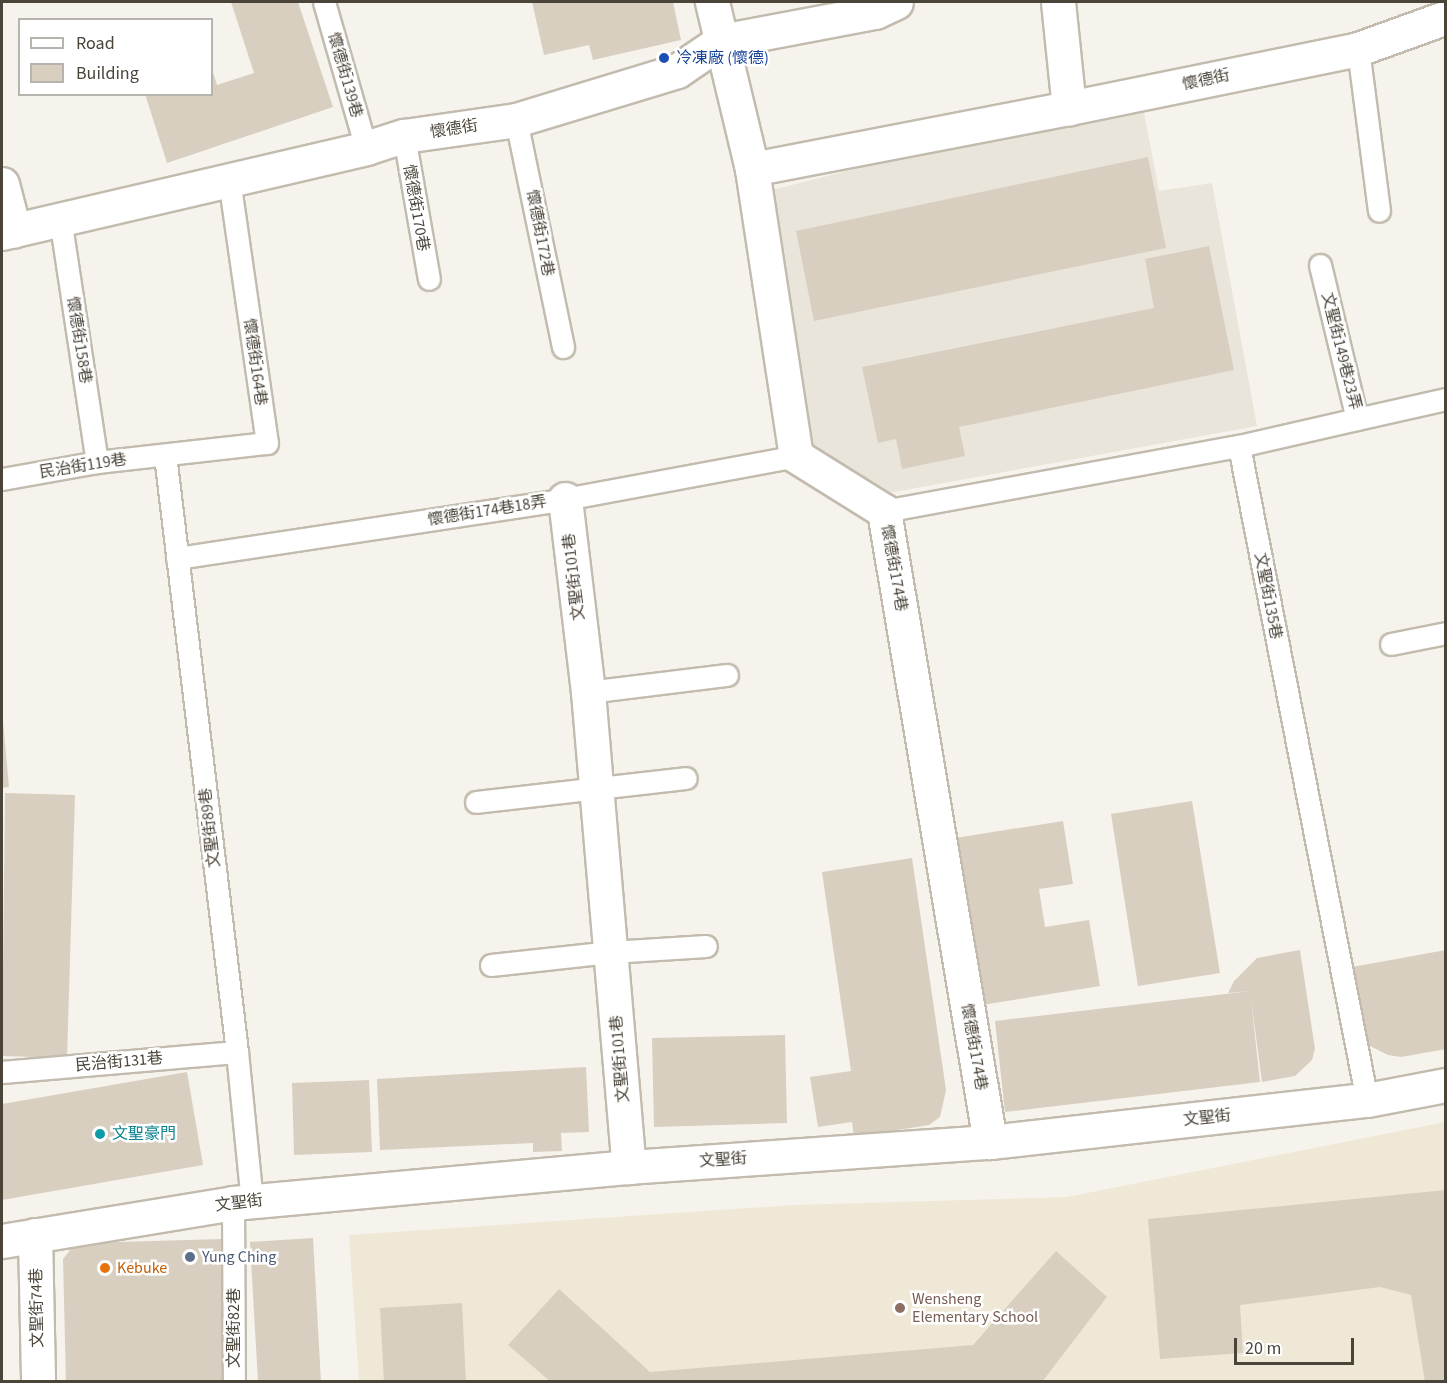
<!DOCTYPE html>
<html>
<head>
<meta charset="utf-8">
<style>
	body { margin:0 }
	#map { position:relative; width:1447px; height:1383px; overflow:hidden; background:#f6f3ec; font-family:"Source Sans 3","Noto Sans TC",sans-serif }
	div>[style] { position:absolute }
	.residential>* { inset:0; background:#eae5da }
	.education>* { inset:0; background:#efe8d6 }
	.building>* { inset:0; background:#d8cfc1 }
	.roads { filter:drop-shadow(2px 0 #c2bbae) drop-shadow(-2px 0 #c2bbae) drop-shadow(0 2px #c2bbae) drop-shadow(0 -2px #c2bbae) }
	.service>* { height:21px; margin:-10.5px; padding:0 10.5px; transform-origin:10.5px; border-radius:10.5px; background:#fff }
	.minor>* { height:33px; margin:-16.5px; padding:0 16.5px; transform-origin:16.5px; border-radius:16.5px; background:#fff }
	.dots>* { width:16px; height:16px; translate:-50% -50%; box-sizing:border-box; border:3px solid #fff; border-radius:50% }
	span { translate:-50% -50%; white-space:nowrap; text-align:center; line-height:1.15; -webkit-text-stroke:5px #fff; paint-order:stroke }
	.transit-label { font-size:16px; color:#164399 }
	.left { translate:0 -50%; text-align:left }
	.street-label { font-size:16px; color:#4b4439 }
	.culture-label { font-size:16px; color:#0d838f }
	.service-label { font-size:16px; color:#4e5e75 }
	.food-label { font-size:16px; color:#c56008 }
	.education-label { font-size:16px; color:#785e54 }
	.frame { position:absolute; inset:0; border:3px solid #4b4439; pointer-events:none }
	.legend { position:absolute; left:18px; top:18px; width:195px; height:78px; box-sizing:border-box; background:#fff; border:2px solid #b7b4b0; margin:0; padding:8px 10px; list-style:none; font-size:18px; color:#4b4439 }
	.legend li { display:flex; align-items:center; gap:12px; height:30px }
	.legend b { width:30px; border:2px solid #b7b4b0 }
	.scale { position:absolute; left:1234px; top:1338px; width:120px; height:27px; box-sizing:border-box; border:3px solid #4b4439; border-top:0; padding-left:8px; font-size:18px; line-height:21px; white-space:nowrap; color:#4b4439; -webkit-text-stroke:4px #fff; paint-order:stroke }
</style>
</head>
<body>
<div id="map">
	<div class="residential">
		<i style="clip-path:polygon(1141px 97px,1159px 191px,1212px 183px,1257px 426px,872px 496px,818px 471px,760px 193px)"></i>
	</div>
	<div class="education">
		<i style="clip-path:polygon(1445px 1122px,1445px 1381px,359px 1381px,349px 1235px,794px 1205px,1067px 1197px)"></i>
	</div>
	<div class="building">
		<i style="clip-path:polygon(231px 2px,298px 2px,333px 107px,167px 163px,145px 94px,212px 94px,212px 69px,217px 85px,254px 73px)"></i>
		<i style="clip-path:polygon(532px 2px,673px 2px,681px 40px,593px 60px,589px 45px,544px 55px)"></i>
		<i style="clip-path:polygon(1148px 157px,1166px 248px,814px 321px,796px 231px)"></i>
		<i style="clip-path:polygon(1209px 246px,1234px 370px,959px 427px,965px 456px,902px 469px,896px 439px,878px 443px,862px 367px,1154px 308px,1145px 259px)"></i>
		<i style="clip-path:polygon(2px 710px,9px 787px,2px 788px)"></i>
		<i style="clip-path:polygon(5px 793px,75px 795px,67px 1058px,2px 1056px)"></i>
		<i style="clip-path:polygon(1192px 801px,1220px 973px,1138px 986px,1111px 814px)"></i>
		<i style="clip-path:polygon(1063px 821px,1073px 884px,1039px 889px,1045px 927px,1089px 920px,1100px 986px,982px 1005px,955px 838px)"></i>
		<i style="clip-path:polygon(912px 858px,946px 1090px,940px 1117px,929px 1125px,854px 1137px,852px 1122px,818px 1127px,810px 1077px,851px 1071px,822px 872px)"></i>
		<i style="clip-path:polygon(1300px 950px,1315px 1049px,1312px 1060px,1295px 1076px,1262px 1082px,1251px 999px,1260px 1082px,1005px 1112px,995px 1021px,1251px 991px,1228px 993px,1234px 981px,1257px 958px)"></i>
		<i style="clip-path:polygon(1446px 950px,1446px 1049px,1401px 1057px,1388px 1055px,1370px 1046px,1364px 1033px,1352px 967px)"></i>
		<i style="clip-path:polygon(785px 1035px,787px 1123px,654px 1127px,652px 1038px)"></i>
		<i style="clip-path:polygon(586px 1067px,589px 1132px,561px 1133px,562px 1151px,533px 1152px,533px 1143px,380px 1150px,377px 1079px)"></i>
		<i style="clip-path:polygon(187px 1072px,203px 1165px,2px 1200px,2px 1104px)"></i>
		<i style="clip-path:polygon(369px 1080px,372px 1152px,294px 1155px,292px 1083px)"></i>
		<i style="clip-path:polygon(1446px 1190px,1446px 1382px,1425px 1382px,1411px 1295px,1380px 1287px,1240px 1305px,1243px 1353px,1160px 1359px,1148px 1219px)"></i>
		<i style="clip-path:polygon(313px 1238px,321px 1382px,258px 1382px,250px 1242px)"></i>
		<i style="clip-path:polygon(222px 1239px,225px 1382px,66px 1382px,63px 1259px,70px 1250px,82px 1243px)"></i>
		<i style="clip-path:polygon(1056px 1251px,1107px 1297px,1042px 1382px,551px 1382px,508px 1345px,559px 1289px,650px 1372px,973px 1345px)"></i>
		<i style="clip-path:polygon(462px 1303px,466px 1382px,384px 1382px,380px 1308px)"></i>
	</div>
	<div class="roads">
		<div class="service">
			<i style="left:324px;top:2px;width:152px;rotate:74deg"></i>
			<i style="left:1358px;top:49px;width:163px;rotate:82.6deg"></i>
			<i style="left:516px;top:120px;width:232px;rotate:78.3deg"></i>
			<i style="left:404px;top:136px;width:145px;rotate:80.1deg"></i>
			<i style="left:60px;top:218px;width:247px;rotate:81.4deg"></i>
			<i style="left:1320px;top:265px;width:158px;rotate:76.5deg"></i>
			<i style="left:1357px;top:419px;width:91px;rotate:-12.7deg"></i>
			<i style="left:1239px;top:446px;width:121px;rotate:-12.9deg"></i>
			<i style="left:165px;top:455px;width:601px;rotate:83.12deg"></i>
			<i style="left:237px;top:1052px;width:150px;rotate:84.3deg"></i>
			<i style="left:2px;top:479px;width:97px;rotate:-10.1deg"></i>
			<i style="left:97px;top:462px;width:171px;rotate:-6.4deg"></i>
			<i style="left:267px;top:443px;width:267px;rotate:-98.2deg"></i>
			<i style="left:884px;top:511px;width:361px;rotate:-10.4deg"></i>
			<i style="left:1239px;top:446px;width:666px;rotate:78.93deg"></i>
			<i style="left:177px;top:558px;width:392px;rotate:-8.6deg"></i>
			<i style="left:565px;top:499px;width:235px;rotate:-10.5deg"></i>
			<i style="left:1391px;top:644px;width:56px;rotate:-11.3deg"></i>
			<i style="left:588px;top:692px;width:140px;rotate:-7deg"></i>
			<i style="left:476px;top:802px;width:211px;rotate:-6.5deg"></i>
			<i style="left:491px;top:965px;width:121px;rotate:-6.2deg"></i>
			<i style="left:611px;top:952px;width:95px;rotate:-3.6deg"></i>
			<i style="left:2px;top:1072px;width:236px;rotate:-4.9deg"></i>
			<i style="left:233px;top:1203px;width:179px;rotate:89.7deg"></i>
		</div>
		<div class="minor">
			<i style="left:712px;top:2px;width:172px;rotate:76.5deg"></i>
			<i style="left:752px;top:169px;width:290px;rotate:81.3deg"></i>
			<i style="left:796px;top:456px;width:104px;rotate:32deg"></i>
			<i style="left:884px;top:511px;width:640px;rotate:80.46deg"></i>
			<i style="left:1058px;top:2px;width:107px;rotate:84.1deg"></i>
			<i style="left:752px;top:169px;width:323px;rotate:-10.9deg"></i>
			<i style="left:1069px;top:108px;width:295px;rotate:-11.5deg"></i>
			<i style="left:1358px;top:49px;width:91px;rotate:-19.8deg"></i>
			<i style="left:2px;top:184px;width:48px;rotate:75.4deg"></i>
			<i style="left:2px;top:233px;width:374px;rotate:-13.1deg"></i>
			<i style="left:366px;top:148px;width:40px;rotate:-18deg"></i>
			<i style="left:404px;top:136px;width:113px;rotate:-8.1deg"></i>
			<i style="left:516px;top:120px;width:168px;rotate:-16.9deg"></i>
			<i style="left:677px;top:71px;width:53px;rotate:-34.3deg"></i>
			<i style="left:721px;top:41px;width:157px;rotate:-10.7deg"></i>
			<i style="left:875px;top:12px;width:23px;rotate:-25deg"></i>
			<i style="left:565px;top:499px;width:194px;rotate:83.2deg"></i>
			<i style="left:588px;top:692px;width:477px;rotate:85.1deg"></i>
			<i style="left:35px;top:1235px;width:147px;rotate:88.8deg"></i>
			<i style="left:2px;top:1241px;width:234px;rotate:-9.3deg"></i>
			<i style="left:233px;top:1203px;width:398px;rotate:-5.2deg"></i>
			<i style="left:629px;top:1167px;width:362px;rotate:-4deg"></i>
			<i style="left:990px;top:1142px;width:379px;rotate:-6.4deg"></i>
			<i style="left:1367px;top:1100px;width:80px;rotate:-10.8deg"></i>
		</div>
	</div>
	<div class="dots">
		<i style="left:664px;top:58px;background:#1a4fb4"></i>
		<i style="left:100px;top:1134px;background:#0f9aa8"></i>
		<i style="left:190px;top:1257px;background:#5c6f8a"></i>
		<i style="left:105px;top:1268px;background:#e8710a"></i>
		<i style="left:900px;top:1308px;background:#8d6e63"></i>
	</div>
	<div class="transit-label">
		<span class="left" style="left:676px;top:58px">冷凍廠 (懷德)</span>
	</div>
	<div class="street-label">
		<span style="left:345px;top:75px;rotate:74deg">懷德街139巷</span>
		<span style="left:1206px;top:80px;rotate:-12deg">懷德街</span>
		<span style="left:454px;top:129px;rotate:-9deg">懷德街</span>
		<span style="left:416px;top:208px;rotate:80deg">懷德街170巷</span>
		<span style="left:540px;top:233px;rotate:79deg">懷德街172巷</span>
		<span style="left:79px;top:340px;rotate:81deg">懷德街158巷</span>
		<span style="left:1341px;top:351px;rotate:76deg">文聖街149巷23弄</span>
		<span style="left:255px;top:362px;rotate:82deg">懷德街164巷</span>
		<span style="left:83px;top:466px;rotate:-9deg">民治街119巷</span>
		<span style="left:487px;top:511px;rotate:-9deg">懷德街174巷18弄</span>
		<span style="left:894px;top:568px;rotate:80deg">懷德街174巷</span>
		<span style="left:574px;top:577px;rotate:-97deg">文聖街101巷</span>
		<span style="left:1268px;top:596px;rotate:79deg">文聖街135巷</span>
		<span style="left:210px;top:828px;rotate:-97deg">文聖街89巷</span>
		<span style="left:974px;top:1047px;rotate:80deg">懷德街174巷</span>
		<span style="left:620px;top:1059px;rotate:-95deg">文聖街101巷</span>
		<span style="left:119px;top:1062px;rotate:-5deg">民治街131巷</span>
		<span style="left:1207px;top:1118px;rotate:-6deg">文聖街</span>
		<span style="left:723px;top:1160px;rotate:-4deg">文聖街</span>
		<span style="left:239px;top:1203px;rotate:-7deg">文聖街</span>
		<span style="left:37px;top:1308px;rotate:-91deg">文聖街74巷</span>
		<span style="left:234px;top:1328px;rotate:-90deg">文聖街82巷</span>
	</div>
	<div class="culture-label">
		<span class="left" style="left:112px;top:1134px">文聖豪門</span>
	</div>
	<div class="service-label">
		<span class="left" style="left:202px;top:1257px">Yung Ching</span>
	</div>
	<div class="food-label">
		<span class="left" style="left:117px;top:1268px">Kebuke</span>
	</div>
	<div class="education-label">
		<span class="left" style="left:912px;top:1308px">Wensheng<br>Elementary School</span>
	</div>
	<div class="frame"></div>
	<ul class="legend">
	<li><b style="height:8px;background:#fff"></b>Road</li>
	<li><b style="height:16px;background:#d8cfc1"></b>Building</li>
	</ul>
	<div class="scale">20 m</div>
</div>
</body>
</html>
